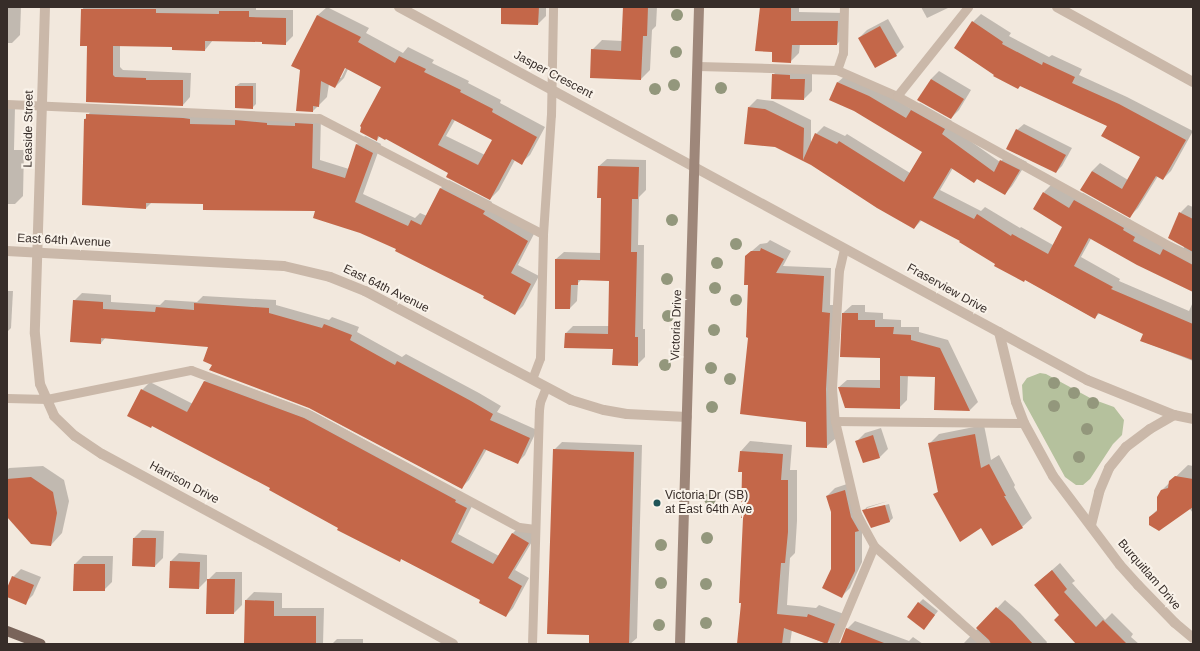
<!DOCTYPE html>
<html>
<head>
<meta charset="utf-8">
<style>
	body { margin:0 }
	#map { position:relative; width:1200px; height:651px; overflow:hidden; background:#f2e8dd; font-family:Helvetica,sans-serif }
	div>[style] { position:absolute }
	.green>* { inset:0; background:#b5c19d }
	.shadow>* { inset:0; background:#0003 }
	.building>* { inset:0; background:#c46749 }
	.lane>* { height:9px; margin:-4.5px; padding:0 4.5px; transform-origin:4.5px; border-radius:4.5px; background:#cab8a9 }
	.street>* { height:10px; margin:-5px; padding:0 5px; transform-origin:5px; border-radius:5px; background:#cab8a9 }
	.secondary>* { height:10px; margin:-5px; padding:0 5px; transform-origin:5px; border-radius:5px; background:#9e877a }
	.primary>* { height:10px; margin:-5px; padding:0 5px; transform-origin:5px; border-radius:5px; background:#79645a }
	.trees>* { width:12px; height:12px; margin:-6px; border-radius:50%; background:#93977c }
	.dots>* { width:11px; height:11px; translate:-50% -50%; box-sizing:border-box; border:2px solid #f9f2e9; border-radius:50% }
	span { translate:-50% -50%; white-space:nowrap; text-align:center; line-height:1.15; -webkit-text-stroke:4px #f9f2e9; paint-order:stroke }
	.street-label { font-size:12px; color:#372d29 }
	.poi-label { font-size:12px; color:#372d29 }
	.left { translate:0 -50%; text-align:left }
	.frame { position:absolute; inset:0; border:8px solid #372d29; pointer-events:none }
</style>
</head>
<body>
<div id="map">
	<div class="green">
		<i style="clip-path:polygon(1040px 373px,1046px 374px,1092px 399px,1114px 407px,1124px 420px,1122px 435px,1113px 444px,1090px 479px,1083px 485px,1076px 485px,1065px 477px,1023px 400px,1022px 385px,1027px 378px)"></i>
	</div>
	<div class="shadow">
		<i style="clip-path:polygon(7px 7px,21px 7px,20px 35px,12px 43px,7px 43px)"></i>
		<i style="clip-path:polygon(84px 7px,256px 7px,256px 10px,293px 10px,293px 36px,285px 44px,263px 41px,213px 40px,205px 50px,173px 46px,120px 45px,120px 67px,123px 70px,191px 73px,190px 97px,183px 105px,87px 101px,88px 45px,82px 10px)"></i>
		<i style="clip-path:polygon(evenodd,327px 7px,369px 28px,366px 33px,403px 53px,408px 47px,434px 60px,432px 63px,469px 81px,468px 83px,501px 100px,500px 103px,545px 127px,530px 155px,521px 163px,515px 160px,499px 190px,490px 199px,450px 172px,386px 138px,380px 136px,377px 140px,383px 87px,348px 69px,344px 78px,335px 87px,329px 84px,327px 97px,313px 111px,301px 70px,292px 65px,318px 15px,327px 7px,346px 63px,348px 64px,341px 78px,339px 78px,346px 63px,327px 7px,455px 120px,494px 139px,485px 155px,446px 136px,455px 120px)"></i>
		<i style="clip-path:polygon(502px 7px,546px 7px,546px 16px,538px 24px)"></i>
		<i style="clip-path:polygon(624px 7px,657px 7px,656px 26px,652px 30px,650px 70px,641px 79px,592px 50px,602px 40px,623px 41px)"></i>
		<i style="clip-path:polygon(761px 7px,799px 7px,799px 12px,846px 13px,846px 35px,837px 44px,800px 44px,799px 53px,790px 62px,773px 51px,756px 50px)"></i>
		<i style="clip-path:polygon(921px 7px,950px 7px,927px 18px)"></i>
		<i style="clip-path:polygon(981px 14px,1011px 33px,1009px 36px,1049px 57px,1052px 55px,1082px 69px,1079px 75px,1127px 97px,1193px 131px,1171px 171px,1163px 179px,1158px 176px,1138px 208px,1130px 216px,1092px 171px,1100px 163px,1128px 180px,1142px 157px,1108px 126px,1021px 85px,1018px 88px,955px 48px,973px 22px)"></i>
		<i style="clip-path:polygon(888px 19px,904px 47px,896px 55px,859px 38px,867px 30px)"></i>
		<i style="clip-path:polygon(781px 67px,812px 71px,812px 91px,804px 99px,773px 75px)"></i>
		<i style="clip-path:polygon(939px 71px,971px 90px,959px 110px,951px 118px,931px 79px)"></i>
		<i style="clip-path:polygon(846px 75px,878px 88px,913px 110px,920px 103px,952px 121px,949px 126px,1000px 162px,1009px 153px,1027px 162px,1012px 186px,1005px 194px,978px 178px,953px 168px,940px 190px,981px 211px,985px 207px,1020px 228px,1021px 227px,1053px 245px,1064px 226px,1044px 192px,1051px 185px,1076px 199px,1083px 193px,1131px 220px,1130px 222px,1167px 247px,1171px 242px,1184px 248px,1180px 213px,1188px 205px,1193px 207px,1193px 286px,1092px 237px,1081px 257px,1120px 279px,1119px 281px,1189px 311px,1193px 302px,1193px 361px,1142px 341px,1145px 333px,1100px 313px,1094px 318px,997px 264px,961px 240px,922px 220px,914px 228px,812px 164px,776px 146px,749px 107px,757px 99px,773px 101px,811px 120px,811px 145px,816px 134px,824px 126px,845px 136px,847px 134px,910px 173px,923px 152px,855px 110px,831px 100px,838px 82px)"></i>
		<i style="clip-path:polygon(240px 83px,256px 83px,256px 104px,252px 108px,236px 86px)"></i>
		<i style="clip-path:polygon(95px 106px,321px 116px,320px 160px,349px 169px,357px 144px,365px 136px,381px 144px,363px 194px,415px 218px,420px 213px,427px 216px,441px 188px,449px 180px,492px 202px,491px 205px,535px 232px,518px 265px,539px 276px,523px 306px,515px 314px,485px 296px,397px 249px,317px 210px,204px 203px,152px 202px,146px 208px,117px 207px,85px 119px)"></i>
		<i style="clip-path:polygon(7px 107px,15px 108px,14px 150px,24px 150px,23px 196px,15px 204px,7px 204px)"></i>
		<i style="clip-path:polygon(1024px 124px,1072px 148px,1062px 166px,1056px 172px,1007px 149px,1017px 130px)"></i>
		<i style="clip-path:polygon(607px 159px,646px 160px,646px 190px,639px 197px,638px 245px,644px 245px,643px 329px,645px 329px,645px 357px,637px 365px,614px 348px,566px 333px,573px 326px,609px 326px,610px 280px,582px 279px,578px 283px,577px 301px,570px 308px,556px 259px,564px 252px,601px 253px,602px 197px,599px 166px)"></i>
		<i style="clip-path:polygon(770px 240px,791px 251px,783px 266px,831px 268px,830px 305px,838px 305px,835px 439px,827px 446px,807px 446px,807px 421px,749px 337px,749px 285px,746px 256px,760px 244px,767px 243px)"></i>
		<i style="clip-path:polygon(7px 291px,13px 291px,11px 328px,7px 332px)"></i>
		<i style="clip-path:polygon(82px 293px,111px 295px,111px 302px,160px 305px,165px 300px,197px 302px,203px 296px,276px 300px,276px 305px,329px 320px,332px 317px,359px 327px,357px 332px,402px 357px,406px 354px,479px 393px,501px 406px,497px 412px,537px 430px,525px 455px,517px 463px,487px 449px,469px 480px,461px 488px,309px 407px,214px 364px,210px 346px,106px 337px,101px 343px,74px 301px)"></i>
		<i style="clip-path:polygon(852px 305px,865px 305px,865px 312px,883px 313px,883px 319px,901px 320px,901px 327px,919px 327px,919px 332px,948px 340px,978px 402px,970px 410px,935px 409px,936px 376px,908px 375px,907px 400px,899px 408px,839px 387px,847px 380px,881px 380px,881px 357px,843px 313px)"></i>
		<i style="clip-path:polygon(212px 374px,312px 411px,475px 500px,458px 534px,499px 556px,512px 534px,520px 526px,536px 535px,515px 570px,529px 578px,513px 608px,506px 616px,482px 600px,339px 527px,271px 488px,142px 390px,150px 382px,193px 404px,204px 382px)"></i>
		<i style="clip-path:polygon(984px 425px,991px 460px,999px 455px,1015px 485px,1014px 487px,1032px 518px,1022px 527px,935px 494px,939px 491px,930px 443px,939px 434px)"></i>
		<i style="clip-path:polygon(881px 428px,888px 449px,880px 457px,857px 441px,865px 433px)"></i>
		<i style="clip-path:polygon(750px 441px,792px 445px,790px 470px,797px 470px,797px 521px,795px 553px,790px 558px,787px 605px,816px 608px,819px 605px,844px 614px,837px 634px,827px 644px,792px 630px,790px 644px,738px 644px,742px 602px,744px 517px,741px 451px)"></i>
		<i style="clip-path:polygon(562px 442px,642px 445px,637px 638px,630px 644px,590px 644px,590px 634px,554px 450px)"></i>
		<i style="clip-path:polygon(1188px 465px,1193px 466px,1193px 513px,1189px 508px,1150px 517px,1158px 509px,1162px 490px)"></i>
		<i style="clip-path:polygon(43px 466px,64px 480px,69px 501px,62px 533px,51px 545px,7px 515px,7px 470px,9px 468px)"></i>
		<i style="clip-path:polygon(853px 482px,859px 508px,866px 522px,862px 526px,862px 562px,850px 588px,842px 596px,832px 569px,832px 512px,827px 496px,835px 488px)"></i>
		<i style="clip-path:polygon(888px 501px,867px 508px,867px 510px,889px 504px,893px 518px,889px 522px,863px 511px,867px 507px)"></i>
		<i style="clip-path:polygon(142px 530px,164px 531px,163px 558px,155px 566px,133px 565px,134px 538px)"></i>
		<i style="clip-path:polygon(179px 553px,207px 555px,207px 580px,199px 588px,171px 561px)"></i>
		<i style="clip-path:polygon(83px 556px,113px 556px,112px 582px,104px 590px,74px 590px,75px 564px)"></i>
		<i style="clip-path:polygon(1060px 563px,1075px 581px,1072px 583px,1105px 620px,1112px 613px,1133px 634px,1131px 637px,1139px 644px,1077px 644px,1060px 615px,1035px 585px)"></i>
		<i style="clip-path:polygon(21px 569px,41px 577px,33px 595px,25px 603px,7px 596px,7px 591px,13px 577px)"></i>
		<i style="clip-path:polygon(216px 572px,242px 572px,242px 605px,234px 613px,208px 580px)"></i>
		<i style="clip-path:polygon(254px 592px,282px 593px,282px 608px,324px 608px,323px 644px,287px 644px,246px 600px)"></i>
		<i style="clip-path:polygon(923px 599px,938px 611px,927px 625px,919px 603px)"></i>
		<i style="clip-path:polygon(1005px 600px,1020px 613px,1047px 642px,1046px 644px,963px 644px)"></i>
		<i style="clip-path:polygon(855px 621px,909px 641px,913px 637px,923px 644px,840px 644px,847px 629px)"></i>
		<i style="clip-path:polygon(337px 639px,363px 639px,363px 644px,332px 644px)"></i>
	</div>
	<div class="building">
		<i style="clip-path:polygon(501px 7px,539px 7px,538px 25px,501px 24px)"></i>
		<i style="clip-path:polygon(623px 7px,648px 7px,647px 36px,643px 36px,641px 80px,590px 78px,591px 49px,621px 51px)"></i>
		<i style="clip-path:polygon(760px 7px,791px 7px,791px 21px,838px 21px,837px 45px,792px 45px,791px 63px,772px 62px,772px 52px,755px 51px)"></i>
		<i style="clip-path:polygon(81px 9px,156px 9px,156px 13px,219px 14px,219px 11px,249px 11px,249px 17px,286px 18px,286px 45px,262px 44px,262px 42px,205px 41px,205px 51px,172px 50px,172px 47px,113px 46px,113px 75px,115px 77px,146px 78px,146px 80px,183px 80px,183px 106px,86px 102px,87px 46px,80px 46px)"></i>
		<i style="clip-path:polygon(evenodd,317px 15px,361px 37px,358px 42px,395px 63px,399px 56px,426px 69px,424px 72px,461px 90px,460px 92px,493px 109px,492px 112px,537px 137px,522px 165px,512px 159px,490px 200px,446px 177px,448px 173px,386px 139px,385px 140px,378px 136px,377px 141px,360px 132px,361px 127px,360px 126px,381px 87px,345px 68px,335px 88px,321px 81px,319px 107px,313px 106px,313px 112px,296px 111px,300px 70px,291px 66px,317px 15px,452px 119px,492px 140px,478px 165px,438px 145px,452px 119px)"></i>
		<i style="clip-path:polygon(972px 21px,1003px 42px,1002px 44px,1042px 65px,1043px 62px,1075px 77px,1072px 83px,1119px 104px,1186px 140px,1163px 180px,1156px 176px,1130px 218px,1080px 190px,1092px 171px,1122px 189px,1140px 157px,1101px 136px,1107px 126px,1020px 86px,1018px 89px,993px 76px,994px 75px,954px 48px)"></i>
		<i style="clip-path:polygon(880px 26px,897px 56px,875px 68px,858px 38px)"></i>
		<i style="clip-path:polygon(772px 74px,790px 75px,790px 79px,805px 79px,804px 100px,771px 99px)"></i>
		<i style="clip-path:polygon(931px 79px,964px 99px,951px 119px,917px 100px)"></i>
		<i style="clip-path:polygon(837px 82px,869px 96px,906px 118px,911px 110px,945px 129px,942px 134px,994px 172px,1000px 160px,1020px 170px,1005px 195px,977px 179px,974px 183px,951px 168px,933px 198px,974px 219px,977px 214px,1011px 236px,1012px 234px,1048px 254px,1062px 227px,1033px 209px,1043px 192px,1069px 208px,1074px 200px,1124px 228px,1123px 230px,1135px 237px,1133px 241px,1160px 255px,1163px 249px,1193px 265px,1193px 292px,1137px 265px,1089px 238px,1074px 266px,1113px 287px,1111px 289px,1193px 324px,1193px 360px,1140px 341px,1143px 334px,1098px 313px,1095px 319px,1025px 280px,1024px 282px,994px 266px,995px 264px,959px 242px,960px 241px,920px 220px,914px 229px,877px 208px,811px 165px,775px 147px,744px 144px,748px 107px,765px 109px,804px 128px,803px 160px,815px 133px,837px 144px,839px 141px,904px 182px,922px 152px,854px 111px,829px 100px)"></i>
		<i style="clip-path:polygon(235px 86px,253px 86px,253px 109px,235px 108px)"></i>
		<i style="clip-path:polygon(86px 114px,183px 118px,190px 119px,190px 124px,235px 125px,235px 120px,267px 123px,267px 125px,295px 126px,295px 123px,313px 124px,312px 168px,345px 178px,356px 144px,373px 153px,355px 202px,408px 226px,411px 220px,421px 225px,440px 188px,485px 211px,483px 214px,528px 241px,511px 273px,531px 284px,515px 315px,483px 298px,484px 296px,395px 251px,396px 249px,360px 233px,313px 218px,315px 211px,203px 210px,203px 204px,146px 203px,146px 209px,82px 205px,84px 119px,86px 119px)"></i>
		<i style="clip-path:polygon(1016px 129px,1066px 155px,1056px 173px,1006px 149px)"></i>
		<i style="clip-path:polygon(598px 166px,639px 167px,638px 199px,632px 199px,631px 252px,637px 252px,635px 337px,638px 337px,638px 366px,612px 365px,613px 349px,564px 348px,565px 333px,608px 334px,609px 281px,578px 280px,578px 285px,571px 285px,570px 309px,555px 309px,555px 259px,600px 260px,601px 198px,597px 198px)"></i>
		<i style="clip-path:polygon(1179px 212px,1193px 219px,1193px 252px,1168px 238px)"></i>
		<i style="clip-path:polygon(761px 248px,784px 259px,776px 273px,824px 276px,822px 312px,830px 313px,826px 389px,827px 448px,806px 447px,806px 422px,740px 414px,748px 338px,746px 337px,748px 285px,744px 285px,745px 256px,751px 251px,760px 251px)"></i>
		<i style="clip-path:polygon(73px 300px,103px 302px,103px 309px,155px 312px,156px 307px,194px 310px,194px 303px,269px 308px,269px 313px,322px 328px,324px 324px,352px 335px,350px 340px,395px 365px,397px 361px,471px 401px,493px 414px,490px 420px,530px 438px,518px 464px,484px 449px,462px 489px,309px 408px,209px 370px,212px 365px,203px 361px,208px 347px,101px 338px,101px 344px,70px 342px)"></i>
		<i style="clip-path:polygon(842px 313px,858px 313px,858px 320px,875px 320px,875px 327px,894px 327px,893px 334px,911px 335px,911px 340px,940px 348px,970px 411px,934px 410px,935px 377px,900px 376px,900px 409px,845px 408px,838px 387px,880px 388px,880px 358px,840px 357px)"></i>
		<i style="clip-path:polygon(204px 381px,304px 418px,456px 500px,455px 502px,467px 508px,451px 542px,493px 564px,512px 533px,529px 543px,508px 578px,522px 586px,506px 617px,479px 603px,480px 600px,401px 559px,400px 562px,337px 530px,338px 528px,269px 490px,270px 488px,152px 426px,151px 428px,127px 416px,141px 389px,187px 412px)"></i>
		<i style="clip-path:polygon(975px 434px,981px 468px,989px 464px,1006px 496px,1004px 496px,1023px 528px,992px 546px,981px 528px,960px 542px,933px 494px,938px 492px,928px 443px)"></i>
		<i style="clip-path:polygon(873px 435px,880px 458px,863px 463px,855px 441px)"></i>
		<i style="clip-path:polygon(553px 449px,634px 452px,629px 644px,589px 644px,589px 635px,547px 634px)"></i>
		<i style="clip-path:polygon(740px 451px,783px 454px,781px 480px,788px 480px,788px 532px,785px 563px,781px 563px,777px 614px,807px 617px,808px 614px,835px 624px,827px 644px,784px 628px,782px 644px,737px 644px,741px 603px,739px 603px,743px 518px,741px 518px,742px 472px,738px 472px)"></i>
		<i style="clip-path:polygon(1175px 476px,1193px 479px,1193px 507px,1159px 531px,1149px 525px,1149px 517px,1157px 511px,1157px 497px,1161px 490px,1168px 488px,1169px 481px)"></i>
		<i style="clip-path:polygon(31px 477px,53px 492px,57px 513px,51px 546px,31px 544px,7px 517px,7px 479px)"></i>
		<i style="clip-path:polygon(845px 490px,851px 517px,859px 531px,855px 532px,855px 571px,842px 598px,822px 588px,831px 569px,831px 512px,826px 496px)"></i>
		<i style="clip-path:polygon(885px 505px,890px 522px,871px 528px,862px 510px)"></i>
		<i style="clip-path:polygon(133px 538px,156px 538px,155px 567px,132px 566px)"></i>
		<i style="clip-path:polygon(170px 561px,200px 562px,199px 589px,169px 588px)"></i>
		<i style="clip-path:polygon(74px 564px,105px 564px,105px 591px,73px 591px)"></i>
		<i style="clip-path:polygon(1052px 570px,1067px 589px,1064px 592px,1096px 627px,1103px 620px,1127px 644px,1076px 644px,1054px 620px,1059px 615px,1034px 585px)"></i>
		<i style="clip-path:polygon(12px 576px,34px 585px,26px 605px,7px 597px,7px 588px)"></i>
		<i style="clip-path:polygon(207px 579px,235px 579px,234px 614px,206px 614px)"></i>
		<i style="clip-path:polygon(245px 600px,274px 601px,274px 616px,316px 616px,316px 644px,244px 643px)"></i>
		<i style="clip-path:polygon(918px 602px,935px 615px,924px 630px,907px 617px)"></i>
		<i style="clip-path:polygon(996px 607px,1012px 621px,1033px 644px,991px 644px,989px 640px,976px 628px)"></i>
		<i style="clip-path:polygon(846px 628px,884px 643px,883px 644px,840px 644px)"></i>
	</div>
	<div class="lane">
		<i style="left:698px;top:66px;width:139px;rotate:1.6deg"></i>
		<i style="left:837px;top:70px;width:65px;rotate:23.4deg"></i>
		<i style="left:897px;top:96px;width:338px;rotate:28.8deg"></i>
		<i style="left:837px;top:70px;width:18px;rotate:-71deg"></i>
		<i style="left:843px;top:53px;width:46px;rotate:-88.8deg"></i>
		<i style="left:897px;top:96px;width:114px;rotate:-51.4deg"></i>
		<i style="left:7px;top:104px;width:312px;rotate:2.6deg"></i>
		<i style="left:319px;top:118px;width:252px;rotate:27.4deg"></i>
		<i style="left:844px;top:249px;width:22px;rotate:103deg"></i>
		<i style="left:839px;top:270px;width:119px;rotate:93.4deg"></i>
		<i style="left:832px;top:389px;width:32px;rotate:85deg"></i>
		<i style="left:835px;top:421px;width:97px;rotate:76.8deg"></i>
		<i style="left:857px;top:515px;width:35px;rotate:61deg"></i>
		<i style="left:874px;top:546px;width:148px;rotate:41.4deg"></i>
		<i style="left:532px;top:379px;width:22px;rotate:-69deg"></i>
		<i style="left:540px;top:358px;width:124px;rotate:-88.6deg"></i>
		<i style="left:543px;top:234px;width:119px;rotate:-86.2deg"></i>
		<i style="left:551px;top:115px;width:108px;rotate:-88.9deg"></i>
		<i style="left:7px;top:398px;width:40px;rotate:1.4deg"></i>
		<i style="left:47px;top:399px;width:147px;rotate:-11.4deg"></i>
		<i style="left:191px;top:370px;width:123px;rotate:20.5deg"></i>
		<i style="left:306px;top:413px;width:242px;rotate:28.2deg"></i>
		<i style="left:519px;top:527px;width:16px;rotate:7deg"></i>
		<i style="left:835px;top:421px;width:189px;rotate:0.6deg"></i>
		<i style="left:532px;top:644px;width:234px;rotate:-88.3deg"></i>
		<i style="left:539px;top:410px;width:8px;rotate:-83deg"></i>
		<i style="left:540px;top:402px;width:16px;rotate:-68deg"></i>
		<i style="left:833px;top:644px;width:106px;rotate:-67.3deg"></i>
	</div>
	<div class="street">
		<i style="left:45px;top:7px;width:327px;rotate:91.8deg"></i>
		<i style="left:35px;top:334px;width:50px;rotate:84.3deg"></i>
		<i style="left:40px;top:384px;width:35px;rotate:66deg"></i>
		<i style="left:54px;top:416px;width:29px;rotate:44deg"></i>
		<i style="left:75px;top:436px;width:32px;rotate:34deg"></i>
		<i style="left:102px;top:454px;width:399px;rotate:28.4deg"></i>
		<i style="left:399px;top:7px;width:783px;rotate:28.46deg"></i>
		<i style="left:1087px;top:380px;width:94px;rotate:21.9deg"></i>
		<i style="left:1174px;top:415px;width:19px;rotate:12deg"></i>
		<i style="left:1057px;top:7px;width:155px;rotate:28.9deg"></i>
		<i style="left:7px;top:251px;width:277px;rotate:3.1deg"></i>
		<i style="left:284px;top:266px;width:47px;rotate:13.4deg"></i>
		<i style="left:330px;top:277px;width:38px;rotate:22deg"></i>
		<i style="left:365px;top:291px;width:233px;rotate:27.9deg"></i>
		<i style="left:571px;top:400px;width:34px;rotate:17deg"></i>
		<i style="left:604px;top:410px;width:23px;rotate:10deg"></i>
		<i style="left:627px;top:414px;width:60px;rotate:2.9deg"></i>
		<i style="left:999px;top:332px;width:72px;rotate:76.3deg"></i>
		<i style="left:1016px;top:402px;width:22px;rotate:69deg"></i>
		<i style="left:1024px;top:423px;width:60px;rotate:61.3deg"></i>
		<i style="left:1053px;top:476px;width:111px;rotate:53deg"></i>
		<i style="left:1120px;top:565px;width:27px;rotate:48deg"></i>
		<i style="left:1138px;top:585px;width:53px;rotate:45.8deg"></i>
		<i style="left:1175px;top:623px;width:23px;rotate:40deg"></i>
		<i style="left:1091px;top:525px;width:34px;rotate:-76deg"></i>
		<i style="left:1099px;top:492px;width:26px;rotate:-67deg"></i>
		<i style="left:1109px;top:468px;width:27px;rotate:-51deg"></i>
		<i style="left:1126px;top:447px;width:30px;rotate:-37deg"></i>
		<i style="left:1150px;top:429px;width:28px;rotate:-30deg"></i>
	</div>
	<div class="secondary">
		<i style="left:680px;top:644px;width:637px;rotate:-88.29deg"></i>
	</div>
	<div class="primary">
		<i style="left:7px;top:631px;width:36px;rotate:21deg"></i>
	</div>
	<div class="trees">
		<i style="left:677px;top:15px"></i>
		<i style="left:676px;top:52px"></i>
		<i style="left:674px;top:85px"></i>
		<i style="left:721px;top:88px"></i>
		<i style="left:655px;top:89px"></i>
		<i style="left:672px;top:220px"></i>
		<i style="left:736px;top:244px"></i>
		<i style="left:717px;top:263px"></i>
		<i style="left:667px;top:279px"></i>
		<i style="left:715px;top:288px"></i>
		<i style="left:736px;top:300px"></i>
		<i style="left:668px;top:316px"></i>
		<i style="left:714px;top:330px"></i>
		<i style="left:665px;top:365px"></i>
		<i style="left:711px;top:368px"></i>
		<i style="left:730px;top:379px"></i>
		<i style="left:1054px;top:383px"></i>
		<i style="left:1074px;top:393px"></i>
		<i style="left:1093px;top:403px"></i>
		<i style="left:1054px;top:406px"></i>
		<i style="left:712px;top:407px"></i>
		<i style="left:1087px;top:429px"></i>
		<i style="left:1079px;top:457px"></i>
		<i style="left:710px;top:499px"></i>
		<i style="left:707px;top:538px"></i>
		<i style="left:661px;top:545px"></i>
		<i style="left:661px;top:583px"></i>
		<i style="left:706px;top:584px"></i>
		<i style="left:706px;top:623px"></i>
		<i style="left:659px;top:625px"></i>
	</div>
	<div class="dots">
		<i style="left:657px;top:503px;background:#1f5458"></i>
	</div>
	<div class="street-label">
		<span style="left:553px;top:75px;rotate:28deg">Jasper Crescent</span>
		<span style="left:29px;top:129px;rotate:-89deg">Leaside Street</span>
		<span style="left:64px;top:241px;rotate:3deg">East 64th Avenue</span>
		<span style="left:386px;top:289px;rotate:26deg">East 64th Avenue</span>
		<span style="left:947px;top:289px;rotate:29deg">Fraserview Drive</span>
		<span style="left:677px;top:325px;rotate:-88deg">Victoria Drive</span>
		<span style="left:184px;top:483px;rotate:28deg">Harrison Drive</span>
		<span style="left:1149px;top:575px;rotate:49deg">Burquitlam Drive</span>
	</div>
	<div class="poi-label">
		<span class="left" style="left:665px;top:503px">Victoria Dr (SB)<br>at East 64th Ave</span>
	</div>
	<div class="frame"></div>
</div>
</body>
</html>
